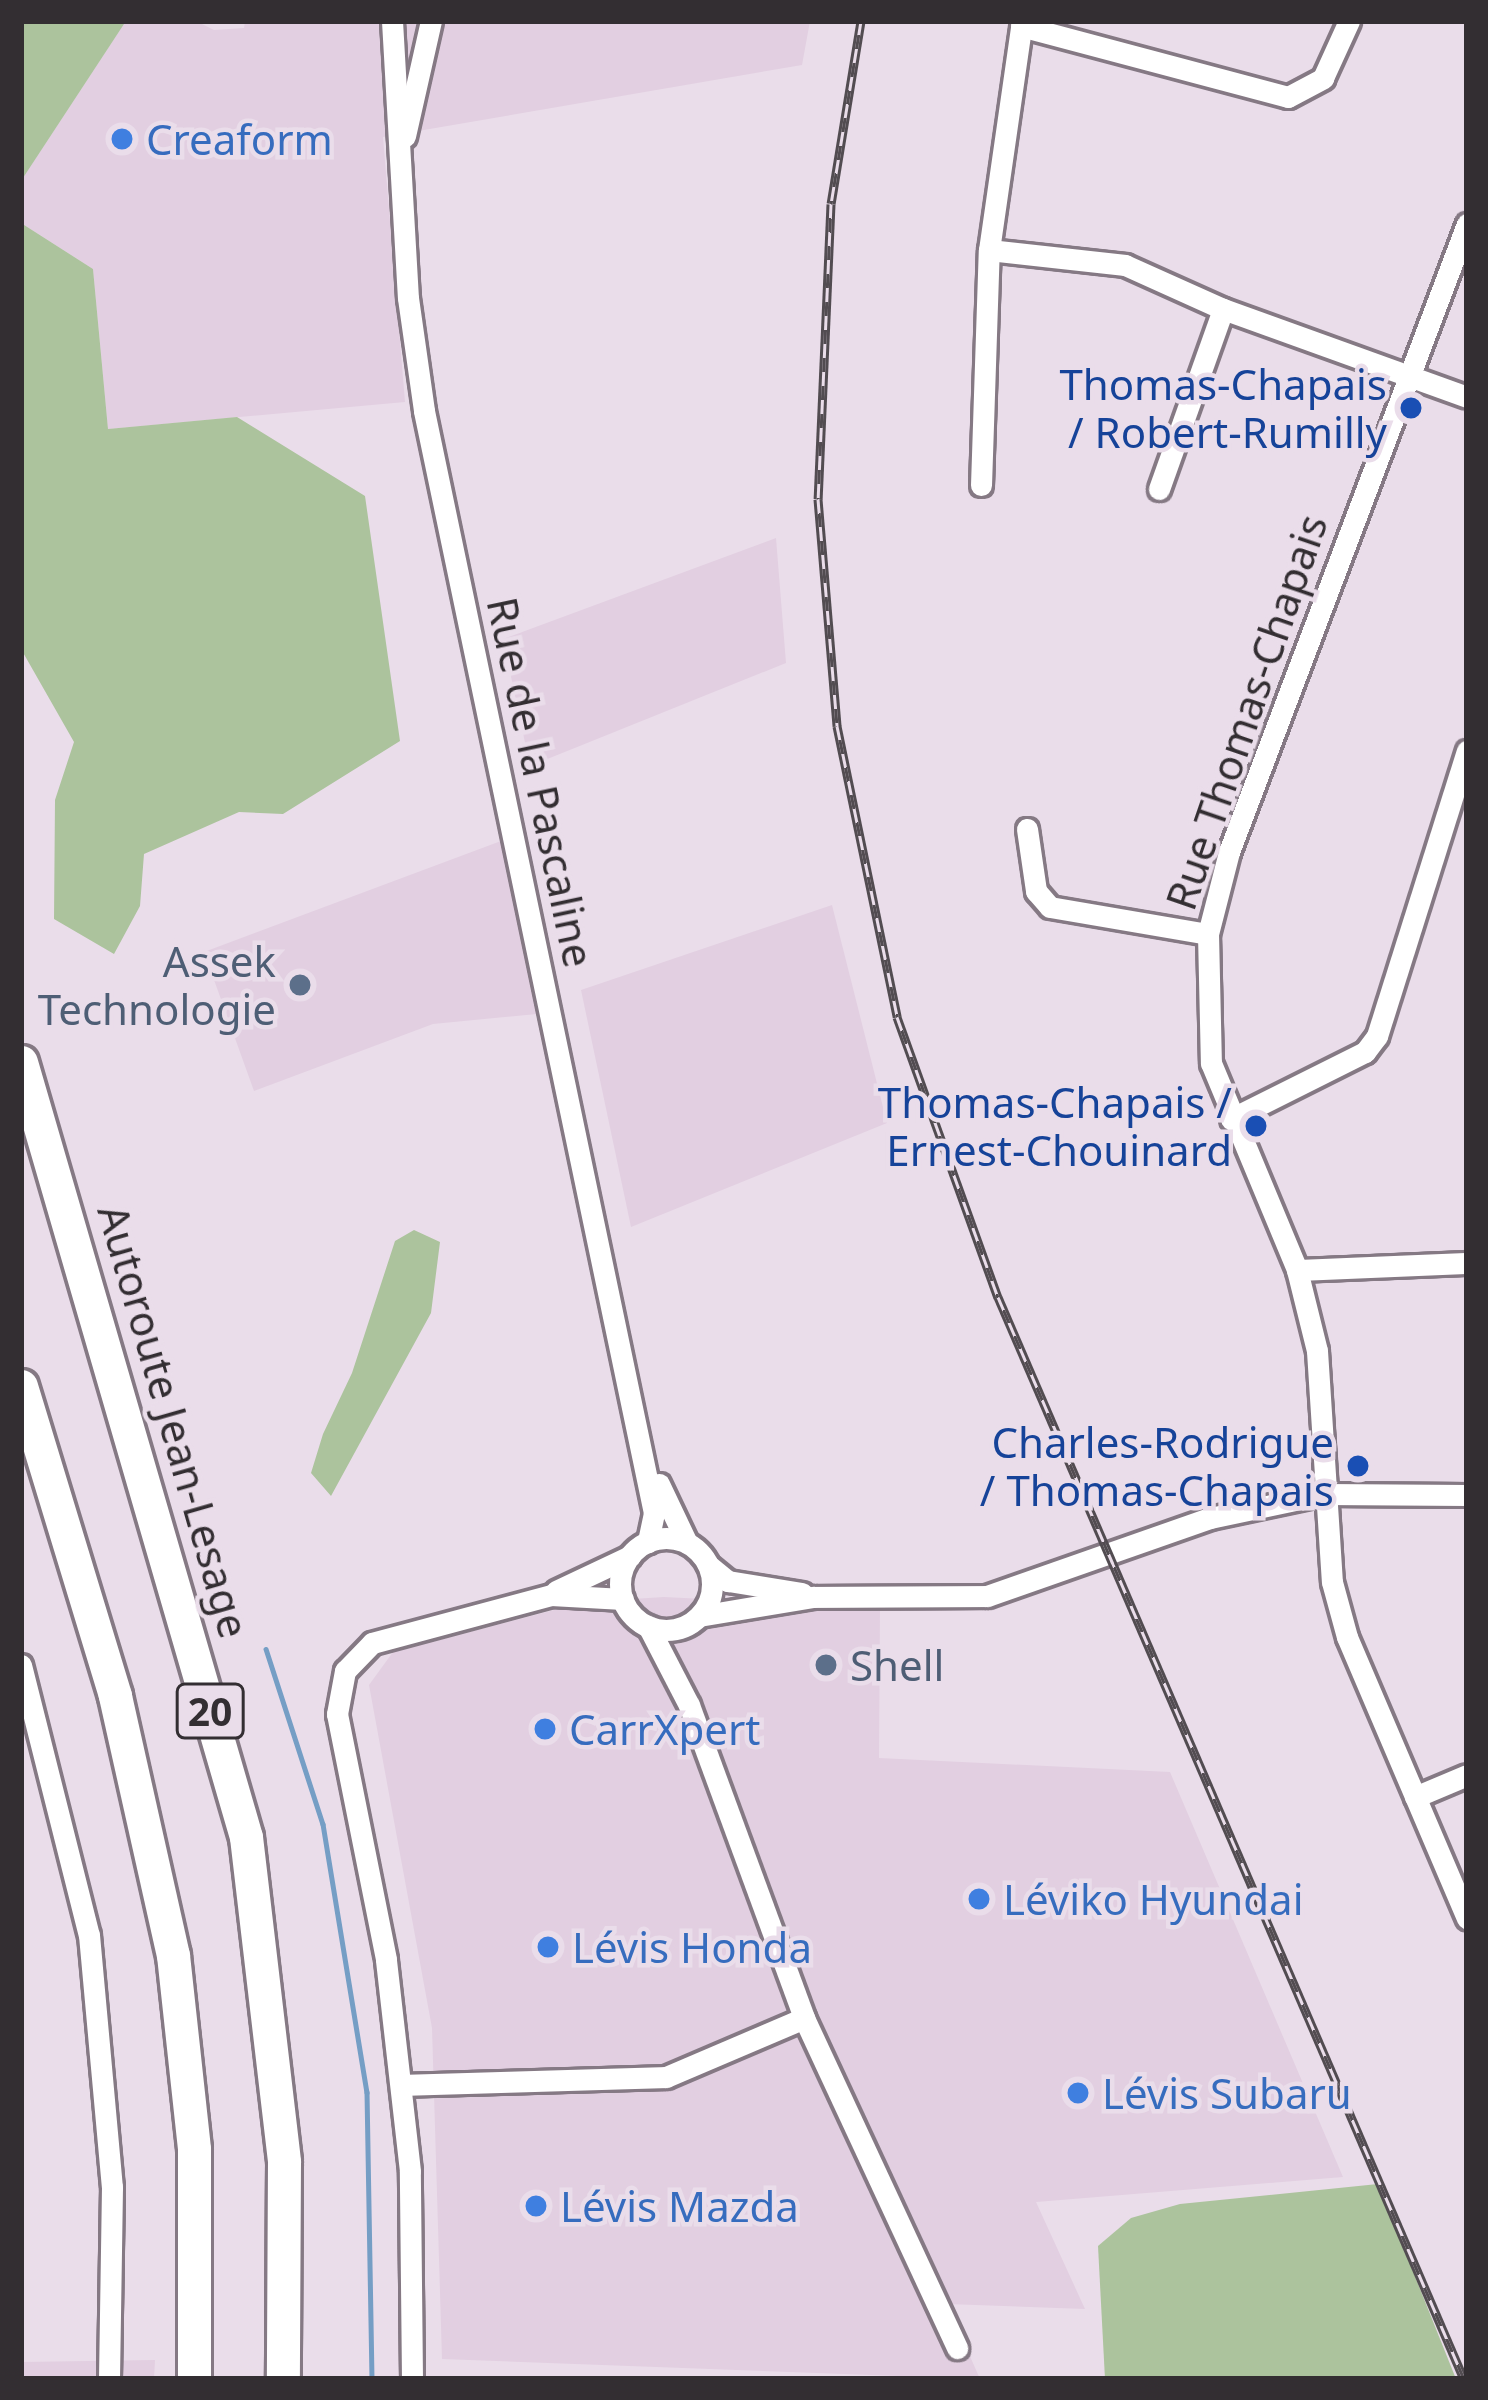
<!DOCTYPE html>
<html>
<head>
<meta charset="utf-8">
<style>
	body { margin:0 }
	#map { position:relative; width:1488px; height:2400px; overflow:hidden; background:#eaddea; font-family:"Noto Sans",sans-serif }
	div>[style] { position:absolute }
	.built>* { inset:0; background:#e2cfe1 }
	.green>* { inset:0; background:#acc39d }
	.stream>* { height:4.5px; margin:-2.25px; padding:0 2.25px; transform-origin:2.25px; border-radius:2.25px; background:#759ec5 }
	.roads { filter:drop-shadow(3px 0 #857984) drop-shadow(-3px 0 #857984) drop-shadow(0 3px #857984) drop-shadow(0 -3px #857984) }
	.minor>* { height:21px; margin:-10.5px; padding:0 10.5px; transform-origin:10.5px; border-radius:10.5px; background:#fff }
	.minor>.ring { margin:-10.5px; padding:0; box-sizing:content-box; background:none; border:21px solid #fff; border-radius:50% }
	.highway>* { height:33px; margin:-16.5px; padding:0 16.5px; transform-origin:16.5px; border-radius:16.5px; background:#fff }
	.rail>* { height:9px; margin-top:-4.5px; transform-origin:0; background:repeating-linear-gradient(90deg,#eaddea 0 14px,#524c51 0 28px); box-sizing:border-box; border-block:3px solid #524c51 }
	.dots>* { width:33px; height:33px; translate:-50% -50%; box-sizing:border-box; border:6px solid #eaddea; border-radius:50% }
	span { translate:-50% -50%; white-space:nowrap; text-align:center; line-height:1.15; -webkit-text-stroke:9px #eaddea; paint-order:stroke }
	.shield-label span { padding:3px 9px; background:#eaddea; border:3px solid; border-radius:9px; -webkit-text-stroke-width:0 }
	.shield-label { font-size:39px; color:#332e32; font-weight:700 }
	.shop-label { font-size:42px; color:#366cbe }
	.left { translate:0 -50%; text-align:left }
	.transit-label { font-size:42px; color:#164399 }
	.right { translate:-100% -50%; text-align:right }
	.street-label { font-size:42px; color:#332e32 }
	.service-label { font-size:42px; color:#4e5e75 }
	.frame { position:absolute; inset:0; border:24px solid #332e32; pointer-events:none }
</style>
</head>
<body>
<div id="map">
	<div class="built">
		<i style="clip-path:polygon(126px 21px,196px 21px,214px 30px,244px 28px,245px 21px,810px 21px,802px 65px,383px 137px,405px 402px,108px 429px,93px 269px,21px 223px,21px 181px)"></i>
		<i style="clip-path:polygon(776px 538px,786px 663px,530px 766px,503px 639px)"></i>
		<i style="clip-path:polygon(501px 841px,537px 1014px,433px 1024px,254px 1091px,204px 952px)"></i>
		<i style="clip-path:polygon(832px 905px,887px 1123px,631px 1227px,581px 990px)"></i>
		<i style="clip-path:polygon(664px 1597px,880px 1608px,879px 1758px,1170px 1772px,1343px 2177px,1036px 2202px,1085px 2309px,947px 2304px,980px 2379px,442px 2359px,432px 2028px,369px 1685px,393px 1652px,585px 1602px)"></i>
		<i style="clip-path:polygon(155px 2360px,154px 2379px,21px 2379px,21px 2362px)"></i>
	</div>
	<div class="green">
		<i style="clip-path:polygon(21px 21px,126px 21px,21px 181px)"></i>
		<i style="clip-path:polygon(21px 223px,93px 269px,108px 429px,237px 417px,365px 496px,400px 741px,283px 814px,239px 812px,144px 854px,140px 906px,114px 954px,54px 919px,55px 800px,74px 742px,21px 649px)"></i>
		<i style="clip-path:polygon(414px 1230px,440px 1242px,431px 1313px,331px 1496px,311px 1473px,323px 1434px,352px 1373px,395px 1241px)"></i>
		<i style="clip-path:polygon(1378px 2184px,1456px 2379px,1105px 2379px,1098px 2246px,1131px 2218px,1180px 2204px)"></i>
	</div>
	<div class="stream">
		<i style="left:266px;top:1649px;width:184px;rotate:72deg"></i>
		<i style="left:323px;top:1824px;width:272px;rotate:80.7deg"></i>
		<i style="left:367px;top:2092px;width:287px;rotate:89deg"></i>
	</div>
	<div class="roads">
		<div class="minor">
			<i style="left:392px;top:21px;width:277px;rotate:86.7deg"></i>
			<i style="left:408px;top:298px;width:114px;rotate:81.9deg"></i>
			<i style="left:424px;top:411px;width:1126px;rotate:78.21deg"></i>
			<i style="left:654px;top:1513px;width:30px;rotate:102deg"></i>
			<i style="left:1021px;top:26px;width:276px;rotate:14.9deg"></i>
			<i style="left:1288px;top:97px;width:40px;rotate:-28deg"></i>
			<i style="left:1323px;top:78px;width:63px;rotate:-65.5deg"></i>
			<i style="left:405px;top:136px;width:118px;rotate:-77.3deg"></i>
			<i style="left:1467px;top:224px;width:672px;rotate:110.76deg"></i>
			<i style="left:1229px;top:852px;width:85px;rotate:104.4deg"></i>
			<i style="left:1208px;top:934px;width:129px;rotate:88.7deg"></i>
			<i style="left:1211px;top:1063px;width:224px;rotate:67.4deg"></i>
			<i style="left:1297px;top:1270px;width:83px;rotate:76.1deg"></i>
			<i style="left:1317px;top:1351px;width:231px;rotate:86.3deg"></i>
			<i style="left:1332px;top:1582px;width:57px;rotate:74.7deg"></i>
			<i style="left:1347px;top:1637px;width:306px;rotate:66.9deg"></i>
			<i style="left:989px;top:250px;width:137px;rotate:6.3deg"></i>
			<i style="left:1125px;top:265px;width:107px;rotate:24.2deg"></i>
			<i style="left:1223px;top:309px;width:259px;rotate:19.8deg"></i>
			<i style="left:981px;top:485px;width:235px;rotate:-88.1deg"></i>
			<i style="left:989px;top:250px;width:231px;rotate:-81.8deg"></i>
			<i style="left:1159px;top:489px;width:191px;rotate:-70.4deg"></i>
			<i style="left:1027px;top:829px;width:63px;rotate:81.7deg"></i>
			<i style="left:1036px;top:891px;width:21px;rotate:49deg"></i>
			<i style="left:1050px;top:907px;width:160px;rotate:9.7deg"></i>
			<i style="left:1231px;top:1119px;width:150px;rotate:-26.6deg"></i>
			<i style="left:1365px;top:1052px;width:20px;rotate:-53deg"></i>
			<i style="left:1377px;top:1036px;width:299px;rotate:-72.5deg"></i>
			<i style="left:1297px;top:1270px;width:170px;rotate:-2.4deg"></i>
			<i style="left:659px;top:1484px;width:65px;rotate:64.6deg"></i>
			<i class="ring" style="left:620px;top:1538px;width:71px;height:71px"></i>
			<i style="left:708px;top:1565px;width:26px;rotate:39deg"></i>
			<i style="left:728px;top:1581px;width:75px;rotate:9.2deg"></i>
			<i style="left:556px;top:1591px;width:82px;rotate:-25.3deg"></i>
			<i style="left:699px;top:1616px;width:116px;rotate:-9.5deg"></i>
			<i style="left:813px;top:1597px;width:174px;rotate:-0.3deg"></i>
			<i style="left:987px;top:1596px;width:236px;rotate:-19.3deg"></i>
			<i style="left:1210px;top:1518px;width:116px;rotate:-11.9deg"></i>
			<i style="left:1324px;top:1494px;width:143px;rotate:0.4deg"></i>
			<i style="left:648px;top:1626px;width:89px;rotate:62.6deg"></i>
			<i style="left:689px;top:1705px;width:333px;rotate:69.8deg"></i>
			<i style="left:804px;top:2018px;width:364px;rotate:65.1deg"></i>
			<i style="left:21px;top:1665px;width:278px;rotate:75.9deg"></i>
			<i style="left:89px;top:1935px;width:253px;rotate:84.8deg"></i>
			<i style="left:112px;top:2187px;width:192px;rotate:90.9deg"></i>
			<i style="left:1415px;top:1797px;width:56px;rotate:-22.9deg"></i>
			<i style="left:402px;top:2085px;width:264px;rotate:-1.7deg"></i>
			<i style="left:666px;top:2077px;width:150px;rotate:-23.1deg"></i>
			<i style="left:412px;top:2379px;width:208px;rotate:-90.6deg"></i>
			<i style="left:410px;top:2171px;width:213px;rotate:-96.5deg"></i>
			<i style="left:386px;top:1959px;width:250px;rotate:-101.3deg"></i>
			<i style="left:337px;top:1714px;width:44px;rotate:-79.5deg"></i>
			<i style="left:345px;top:1671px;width:39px;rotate:-46deg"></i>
			<i style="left:372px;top:1643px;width:185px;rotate:-15deg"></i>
			<i style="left:551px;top:1595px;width:72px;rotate:3.2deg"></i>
		</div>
		<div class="highway">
			<i style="left:21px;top:1062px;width:807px;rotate:73.81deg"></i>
			<i style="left:246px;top:1837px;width:327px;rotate:83.3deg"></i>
			<i style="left:284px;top:2162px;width:217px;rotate:90.3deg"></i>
			<i style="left:21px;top:1386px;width:324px;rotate:73.1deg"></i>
			<i style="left:115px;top:1696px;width:265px;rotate:77.4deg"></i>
			<i style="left:173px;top:1955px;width:195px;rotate:83.8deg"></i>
			<i style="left:194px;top:2149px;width:230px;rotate:90deg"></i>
		</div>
	</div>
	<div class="rail">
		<i style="left:861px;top:21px;width:185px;rotate:99.3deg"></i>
		<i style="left:831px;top:204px;width:295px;rotate:92.5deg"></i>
		<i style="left:818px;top:499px;width:228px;rotate:85.2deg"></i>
		<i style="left:837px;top:726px;width:297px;rotate:78.3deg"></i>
		<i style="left:897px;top:1017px;width:298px;rotate:70.2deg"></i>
		<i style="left:998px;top:1297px;width:1178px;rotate:66.7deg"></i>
	</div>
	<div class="dots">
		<i style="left:122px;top:139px;background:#3f7fe0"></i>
		<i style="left:1411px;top:408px;background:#1a4fb4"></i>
		<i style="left:300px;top:985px;background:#5c6f8a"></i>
		<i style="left:1256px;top:1126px;background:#1a4fb4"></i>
		<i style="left:1358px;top:1466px;background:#1a4fb4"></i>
		<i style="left:826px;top:1665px;background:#5c6f8a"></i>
		<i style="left:545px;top:1729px;background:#3f7fe0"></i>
		<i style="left:979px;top:1899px;background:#3f7fe0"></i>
		<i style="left:548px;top:1947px;background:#3f7fe0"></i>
		<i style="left:1078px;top:2093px;background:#3f7fe0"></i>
		<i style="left:536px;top:2206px;background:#3f7fe0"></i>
	</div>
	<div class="shield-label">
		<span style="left:210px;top:1711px">20</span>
	</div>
	<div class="shop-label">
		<span class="left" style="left:146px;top:139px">Creaform</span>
		<span class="left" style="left:569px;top:1729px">CarrXpert</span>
		<span class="left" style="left:1003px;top:1899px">Léviko Hyundai</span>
		<span class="left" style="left:572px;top:1947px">Lévis Honda</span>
		<span class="left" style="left:1102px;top:2093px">Lévis Subaru</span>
		<span class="left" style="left:560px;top:2206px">Lévis Mazda</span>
	</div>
	<div class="transit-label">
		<span class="right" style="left:1387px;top:408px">Thomas-Chapais<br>/ Robert-Rumilly</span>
		<span class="right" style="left:1232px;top:1126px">Thomas-Chapais /<br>Ernest-Chouinard</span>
		<span class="right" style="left:1334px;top:1466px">Charles-Rodrigue<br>/ Thomas-Chapais</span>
	</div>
	<div class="street-label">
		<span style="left:1246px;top:712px;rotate:-71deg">Rue Thomas-Chapais</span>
		<span style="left:541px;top:782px;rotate:78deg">Rue de la Pascaline</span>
		<span style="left:174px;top:1421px;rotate:74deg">Autoroute Jean-Lesage</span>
	</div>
	<div class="service-label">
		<span class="right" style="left:276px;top:985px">Assek<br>Technologie</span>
		<span class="left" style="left:850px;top:1665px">Shell</span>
	</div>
	<div class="frame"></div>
</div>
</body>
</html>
